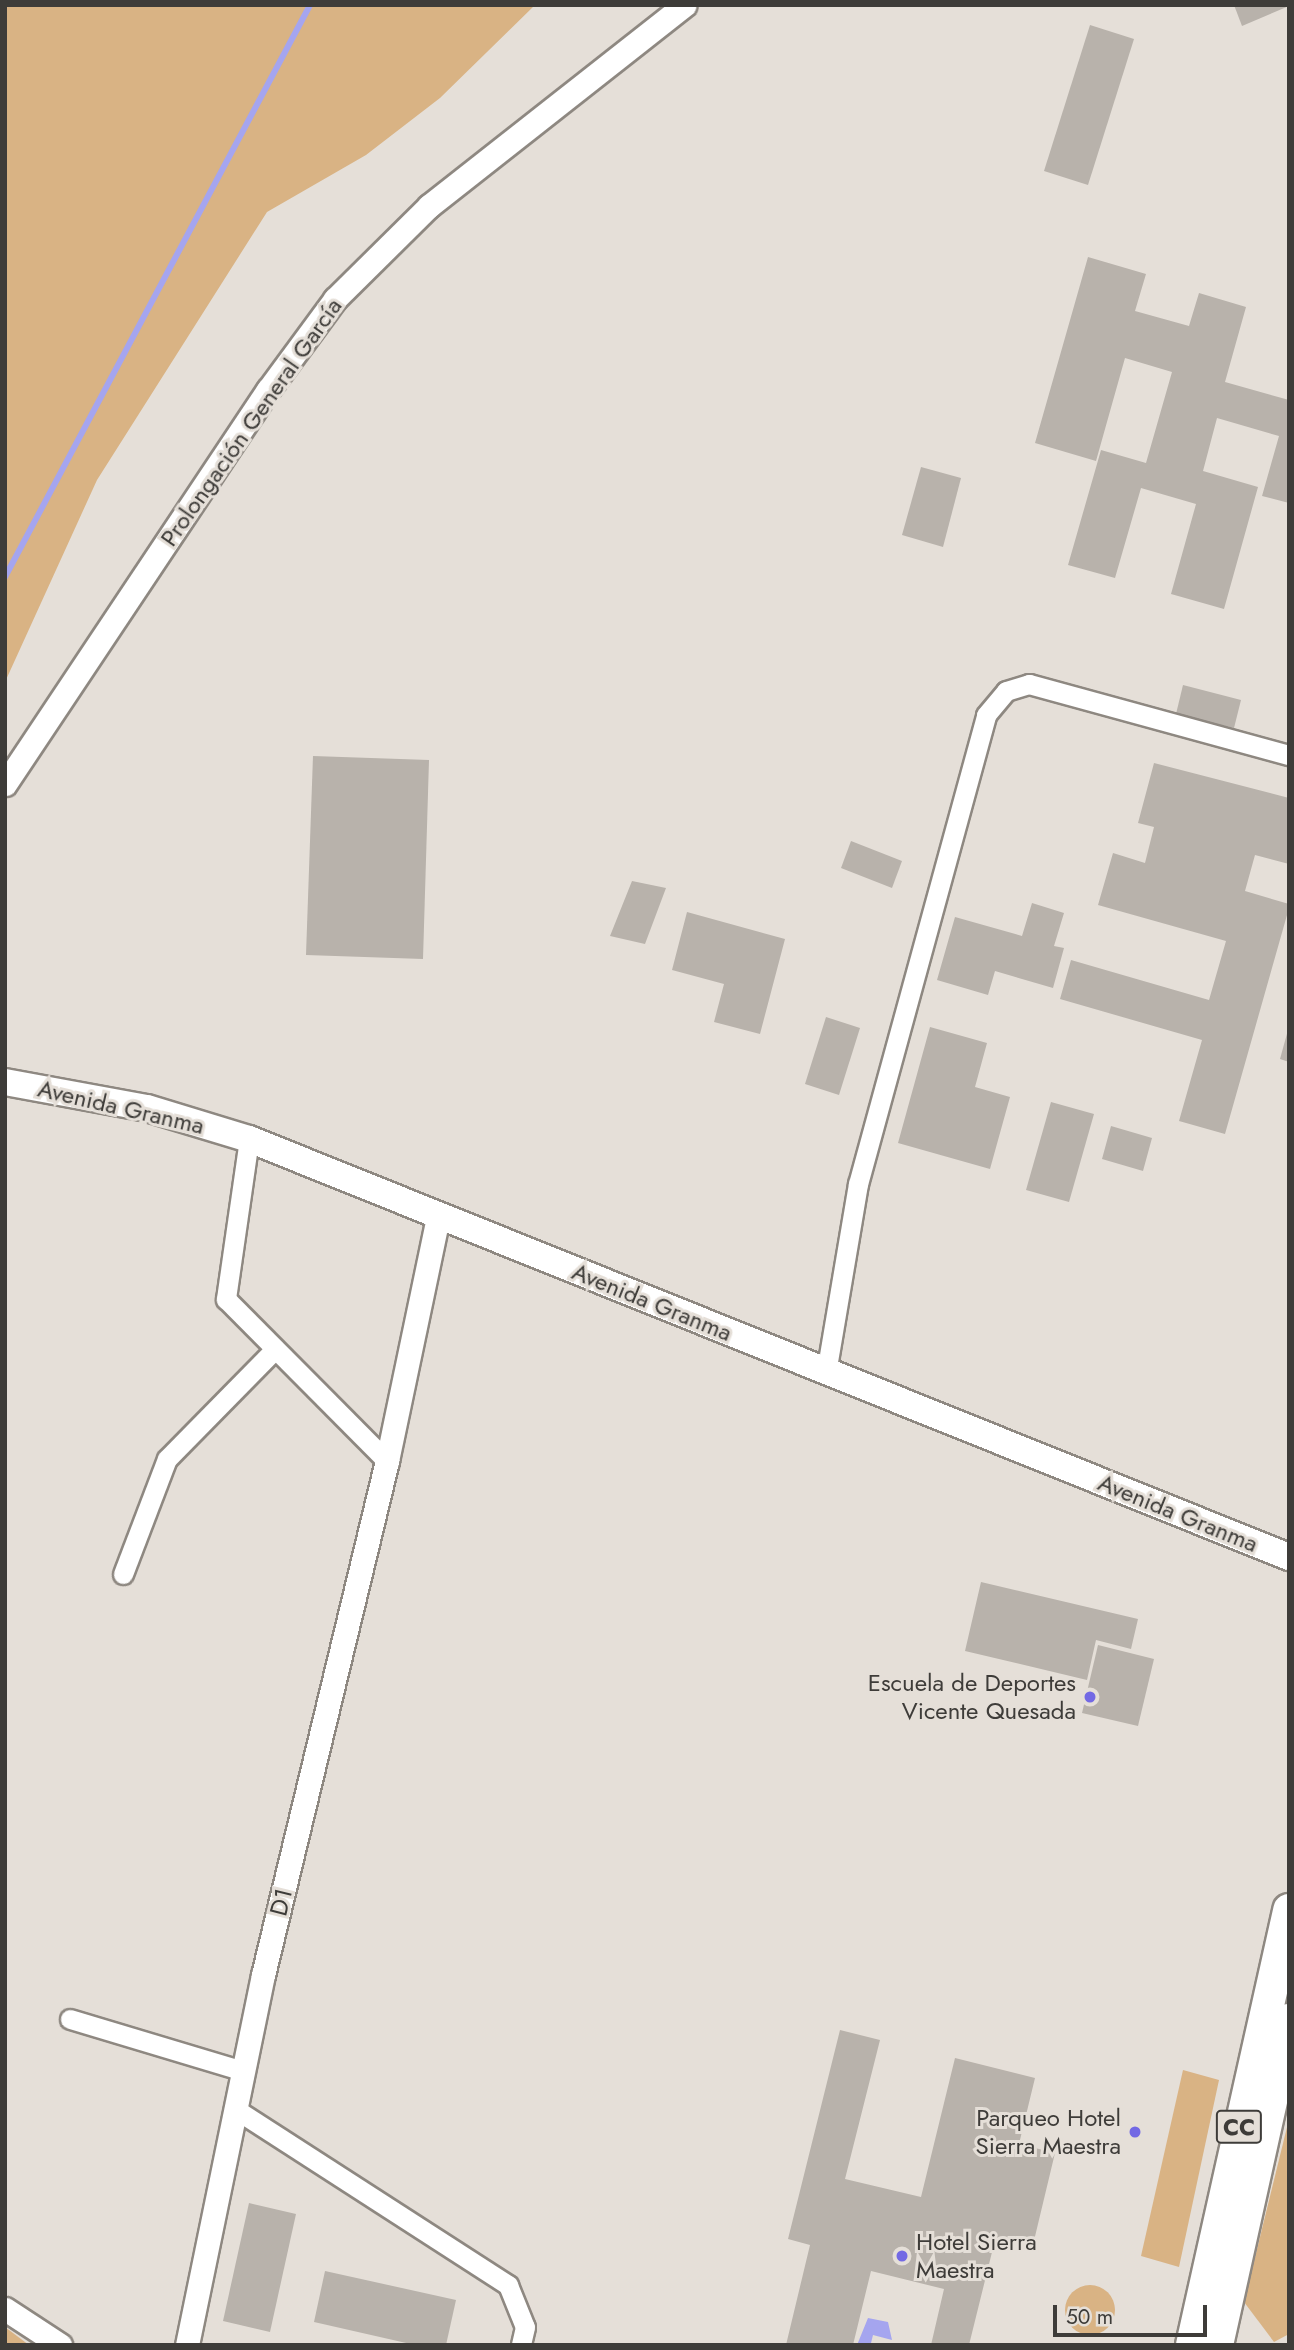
<!DOCTYPE html>
<html>
<head>
<meta charset="utf-8">
<style>
	body { margin:0 }
	#map { position:relative; width:1294px; height:2350px; overflow:hidden; background:#e5dfd8; font-family:Jost,sans-serif }
	div>[style] { position:absolute }
	.green>* { inset:0; background:#d9b384 }
	.round { border-radius:50% }
	.water>* { inset:0; background:#a5a5ef }
	.stream>* { height:6px; margin:-3px; padding:0 3px; transform-origin:3px; border-radius:3px; background:#a5a5ef }
	.building>* { inset:0; background:#b8b2ab }
	.roads { filter:drop-shadow(2px 0 #8e8881) drop-shadow(-2px 0 #8e8881) drop-shadow(0 2px #8e8881) drop-shadow(0 -2px #8e8881) }
	.minor>* { height:19px; margin:-9.5px; padding:0 9.5px; transform-origin:9.5px; border-radius:9.5px; background:#fff }
	.tertiary>* { height:23px; margin:-11.5px; padding:0 11.5px; transform-origin:11.5px; border-radius:11.5px; background:#fff }
	.secondary>* { height:26px; margin:-13px; padding:0 13px; transform-origin:13px; border-radius:13px; background:#fff }
	.trunk>* { height:32px; margin:-16px; padding:0 16px; transform-origin:16px; border-radius:16px; background:#fff }
	.dots>* { width:19px; height:19px; translate:-50% -50%; box-sizing:border-box; border:4px solid #e5dfd8; border-radius:50% }
	span { translate:-50% -50%; white-space:nowrap; text-align:center; line-height:1.15; -webkit-text-stroke:6px #e5dfd8; paint-order:stroke }
	.shield-label span { padding:2px 5px; background:#e5dfd8; border:2px solid; border-radius:5px; -webkit-text-stroke-width:0 }
	.shield-label { font-size:23px; color:#3e3c39; font-weight:700 }
	.street-label { font-size:24px; color:#3e3c39 }
	.poi-label { font-size:24px; color:#3e3c39 }
	.right { translate:-100% -50%; text-align:right }
	.left { translate:0 -50%; text-align:left }
	.frame { position:absolute; inset:0; border:7px solid #3e3c39; pointer-events:none }
	.scale { position:absolute; left:1053px; top:2305px; width:154px; height:32px; box-sizing:border-box; border:4px solid #3e3c39; border-top:0; padding-left:9px; font-size:21px; line-height:24px; white-space:nowrap; color:#3e3c39; -webkit-text-stroke:5px #e5dfd8; paint-order:stroke }
</style>
</head>
<body>
<div id="map">
	<div class="green">
		<i style="clip-path:polygon(5px 5px,535px 5px,440px 98px,366px 155px,267px 212px,97px 480px,5px 682px)"></i>
		<i style="clip-path:polygon(1183px 2070px,1219px 2080px,1179px 2267px,1141px 2256px)"></i>
		<i style="clip-path:polygon(1289px 2119px,1289px 2334px,1274px 2342px,1244px 2302px)"></i>
		<i class="round" style="left:1065px;top:2285px;width:50px;height:50px"></i>
		<i style="clip-path:polygon(5px 2327px,29px 2345px,5px 2345px)"></i>
	</div>
	<div class="water">
		<i style="clip-path:polygon(868px 2318px,888px 2322px,892px 2340px,873px 2335px,871px 2343px,875px 2345px,857px 2345px)"></i>
	</div>
	<div class="stream">
		<i style="left:5px;top:577px;width:648px;rotate:-61.93deg"></i>
	</div>
	<div class="building">
		<i style="clip-path:polygon(1234px 5px,1289px 5px,1289px 6px,1242px 26px)"></i>
		<i style="clip-path:polygon(1090px 25px,1134px 39px,1088px 185px,1044px 171px)"></i>
		<i style="clip-path:polygon(1088px 257px,1146px 274px,1135px 311px,1189px 326px,1199px 293px,1246px 307px,1225px 382px,1289px 400px,1289px 503px,1262px 496px,1279px 436px,1217px 418px,1203px 471px,1258px 487px,1224px 609px,1171px 594px,1196px 504px,1141px 488px,1115px 578px,1068px 565px,1101px 450px,1146px 463px,1172px 372px,1125px 358px,1096px 461px,1035px 443px)"></i>
		<i style="clip-path:polygon(921px 467px,961px 478px,943px 547px,902px 535px)"></i>
		<i style="clip-path:polygon(1183px 685px,1241px 700px,1234px 728px,1176px 714px)"></i>
		<i style="clip-path:polygon(313px 756px,429px 760px,423px 959px,306px 955px)"></i>
		<i style="clip-path:polygon(1154px 763px,1289px 798px,1289px 864px,1255px 855px,1245px 891px,1289px 904px,1289px 908px,1225px 1134px,1179px 1121px,1202px 1040px,1060px 999px,1071px 960px,1209px 1000px,1226px 941px,1098px 905px,1113px 853px,1145px 863px,1154px 827px,1138px 823px)"></i>
		<i style="clip-path:polygon(851px 841px,902px 861px,892px 888px,841px 868px)"></i>
		<i style="clip-path:polygon(632px 881px,666px 888px,645px 944px,610px 936px)"></i>
		<i style="clip-path:polygon(1032px 903px,1064px 913px,1054px 946px,1064px 948px,1053px 988px,995px 971px,988px 995px,937px 980px,955px 917px,1022px 936px)"></i>
		<i style="clip-path:polygon(687px 912px,785px 939px,760px 1034px,714px 1022px,724px 984px,672px 970px)"></i>
		<i style="clip-path:polygon(826px 1017px,860px 1028px,839px 1095px,805px 1084px)"></i>
		<i style="clip-path:polygon(930px 1027px,987px 1043px,975px 1087px,1010px 1097px,990px 1169px,898px 1143px)"></i>
		<i style="clip-path:polygon(1288px 1030px,1289px 1031px,1289px 1062px,1280px 1059px)"></i>
		<i style="clip-path:polygon(1051px 1102px,1094px 1114px,1069px 1202px,1026px 1190px)"></i>
		<i style="clip-path:polygon(1111px 1126px,1152px 1138px,1143px 1171px,1102px 1159px)"></i>
		<i style="clip-path:polygon(981px 1582px,1138px 1619px,1131px 1649px,1096px 1640px,1087px 1680px,965px 1651px)"></i>
		<i style="clip-path:polygon(1098px 1645px,1154px 1659px,1138px 1726px,1082px 1713px)"></i>
		<i style="clip-path:polygon(840px 2030px,880px 2040px,845px 2179px,921px 2197px,955px 2058px,1035px 2078px,1019px 2144px,1055px 2153px,1032px 2249px,995px 2240px,969px 2345px,931px 2345px,944px 2289px,871px 2271px,853px 2345px,786px 2345px,810px 2245px,788px 2239px)"></i>
		<i style="clip-path:polygon(249px 2203px,296px 2214px,270px 2332px,223px 2321px)"></i>
		<i style="clip-path:polygon(325px 2271px,456px 2300px,446px 2345px,415px 2345px,314px 2322px)"></i>
	</div>
	<div class="roads">
		<div class="minor">
			<i style="left:249px;top:1139px;width:162px;rotate:98.2deg"></i>
			<i style="left:226px;top:1299px;width:228px;rotate:45.2deg"></i>
			<i style="left:826px;top:1373px;width:192px;rotate:-80.4deg"></i>
			<i style="left:858px;top:1184px;width:486px;rotate:-74.7deg"></i>
			<i style="left:986px;top:715px;width:31px;rotate:-50deg"></i>
			<i style="left:1006px;top:691px;width:24px;rotate:-17deg"></i>
			<i style="left:1029px;top:684px;width:270px;rotate:15.3deg"></i>
			<i style="left:123px;top:1574px;width:123px;rotate:-69.1deg"></i>
			<i style="left:167px;top:1459px;width:154px;rotate:-45.5deg"></i>
			<i style="left:70px;top:2019px;width:181px;rotate:16.7deg"></i>
			<i style="left:235px;top:2109px;width:325px;rotate:32.8deg"></i>
			<i style="left:508px;top:2285px;width:45px;rotate:68deg"></i>
			<i style="left:525px;top:2327px;width:18px;rotate:103deg"></i>
		</div>
		<div class="tertiary">
			<i style="left:5px;top:784px;width:474px;rotate:-56.3deg"></i>
			<i style="left:268px;top:390px;width:113px;rotate:-53.6deg"></i>
			<i style="left:335px;top:299px;width:132px;rotate:-44.7deg"></i>
			<i style="left:429px;top:206px;width:325px;rotate:-38.2deg"></i>
			<i style="left:5px;top:2309px;width:66px;rotate:33.2deg"></i>
			<i style="left:187px;top:2345px;width:378px;rotate:-78.4deg"></i>
			<i style="left:263px;top:1975px;width:529px;rotate:-76.44deg"></i>
			<i style="left:387px;top:1461px;width:250px;rotate:-78.2deg"></i>
		</div>
		<div class="secondary">
			<i style="left:5px;top:1082px;width:144px;rotate:10.4deg"></i>
			<i style="left:147px;top:1108px;width:107px;rotate:16.9deg"></i>
			<i style="left:249px;top:1139px;width:1121px;rotate:21.9deg"></i>
		</div>
		<div class="trunk">
			<i style="left:1192px;top:2345px;width:446px;rotate:-77.4deg"></i>
			<i style="left:1217px;top:2345px;width:333px;rotate:-77.5deg"></i>
		</div>
	</div>
	<div class="dots">
		<i style="left:1090px;top:1697px;background:#7369e4"></i>
		<i style="left:1135px;top:2132px;background:#7369e4"></i>
		<i style="left:902px;top:2256px;background:#7369e4"></i>
	</div>
	<div class="shield-label">
		<span style="left:1239px;top:2127px">CC</span>
	</div>
	<div class="street-label">
		<span style="left:251px;top:422px;rotate:-55deg">Prolongación General García</span>
		<span style="left:121px;top:1107px;rotate:13deg">Avenida Granma</span>
		<span style="left:652px;top:1302px;rotate:22deg">Avenida Granma</span>
		<span style="left:1178px;top:1513px;rotate:22deg">Avenida Granma</span>
		<span style="left:281px;top:1902px;rotate:-76deg">D1</span>
	</div>
	<div class="poi-label">
		<span class="right" style="left:1076px;top:1697px">Escuela de Deportes<br>Vicente Quesada</span>
		<span class="right" style="left:1121px;top:2132px">Parqueo Hotel<br>Sierra Maestra</span>
		<span class="left" style="left:916px;top:2256px">Hotel Sierra<br>Maestra</span>
	</div>
	<div class="frame"></div>
	<div class="scale">50 m</div>
</div>
</body>
</html>
